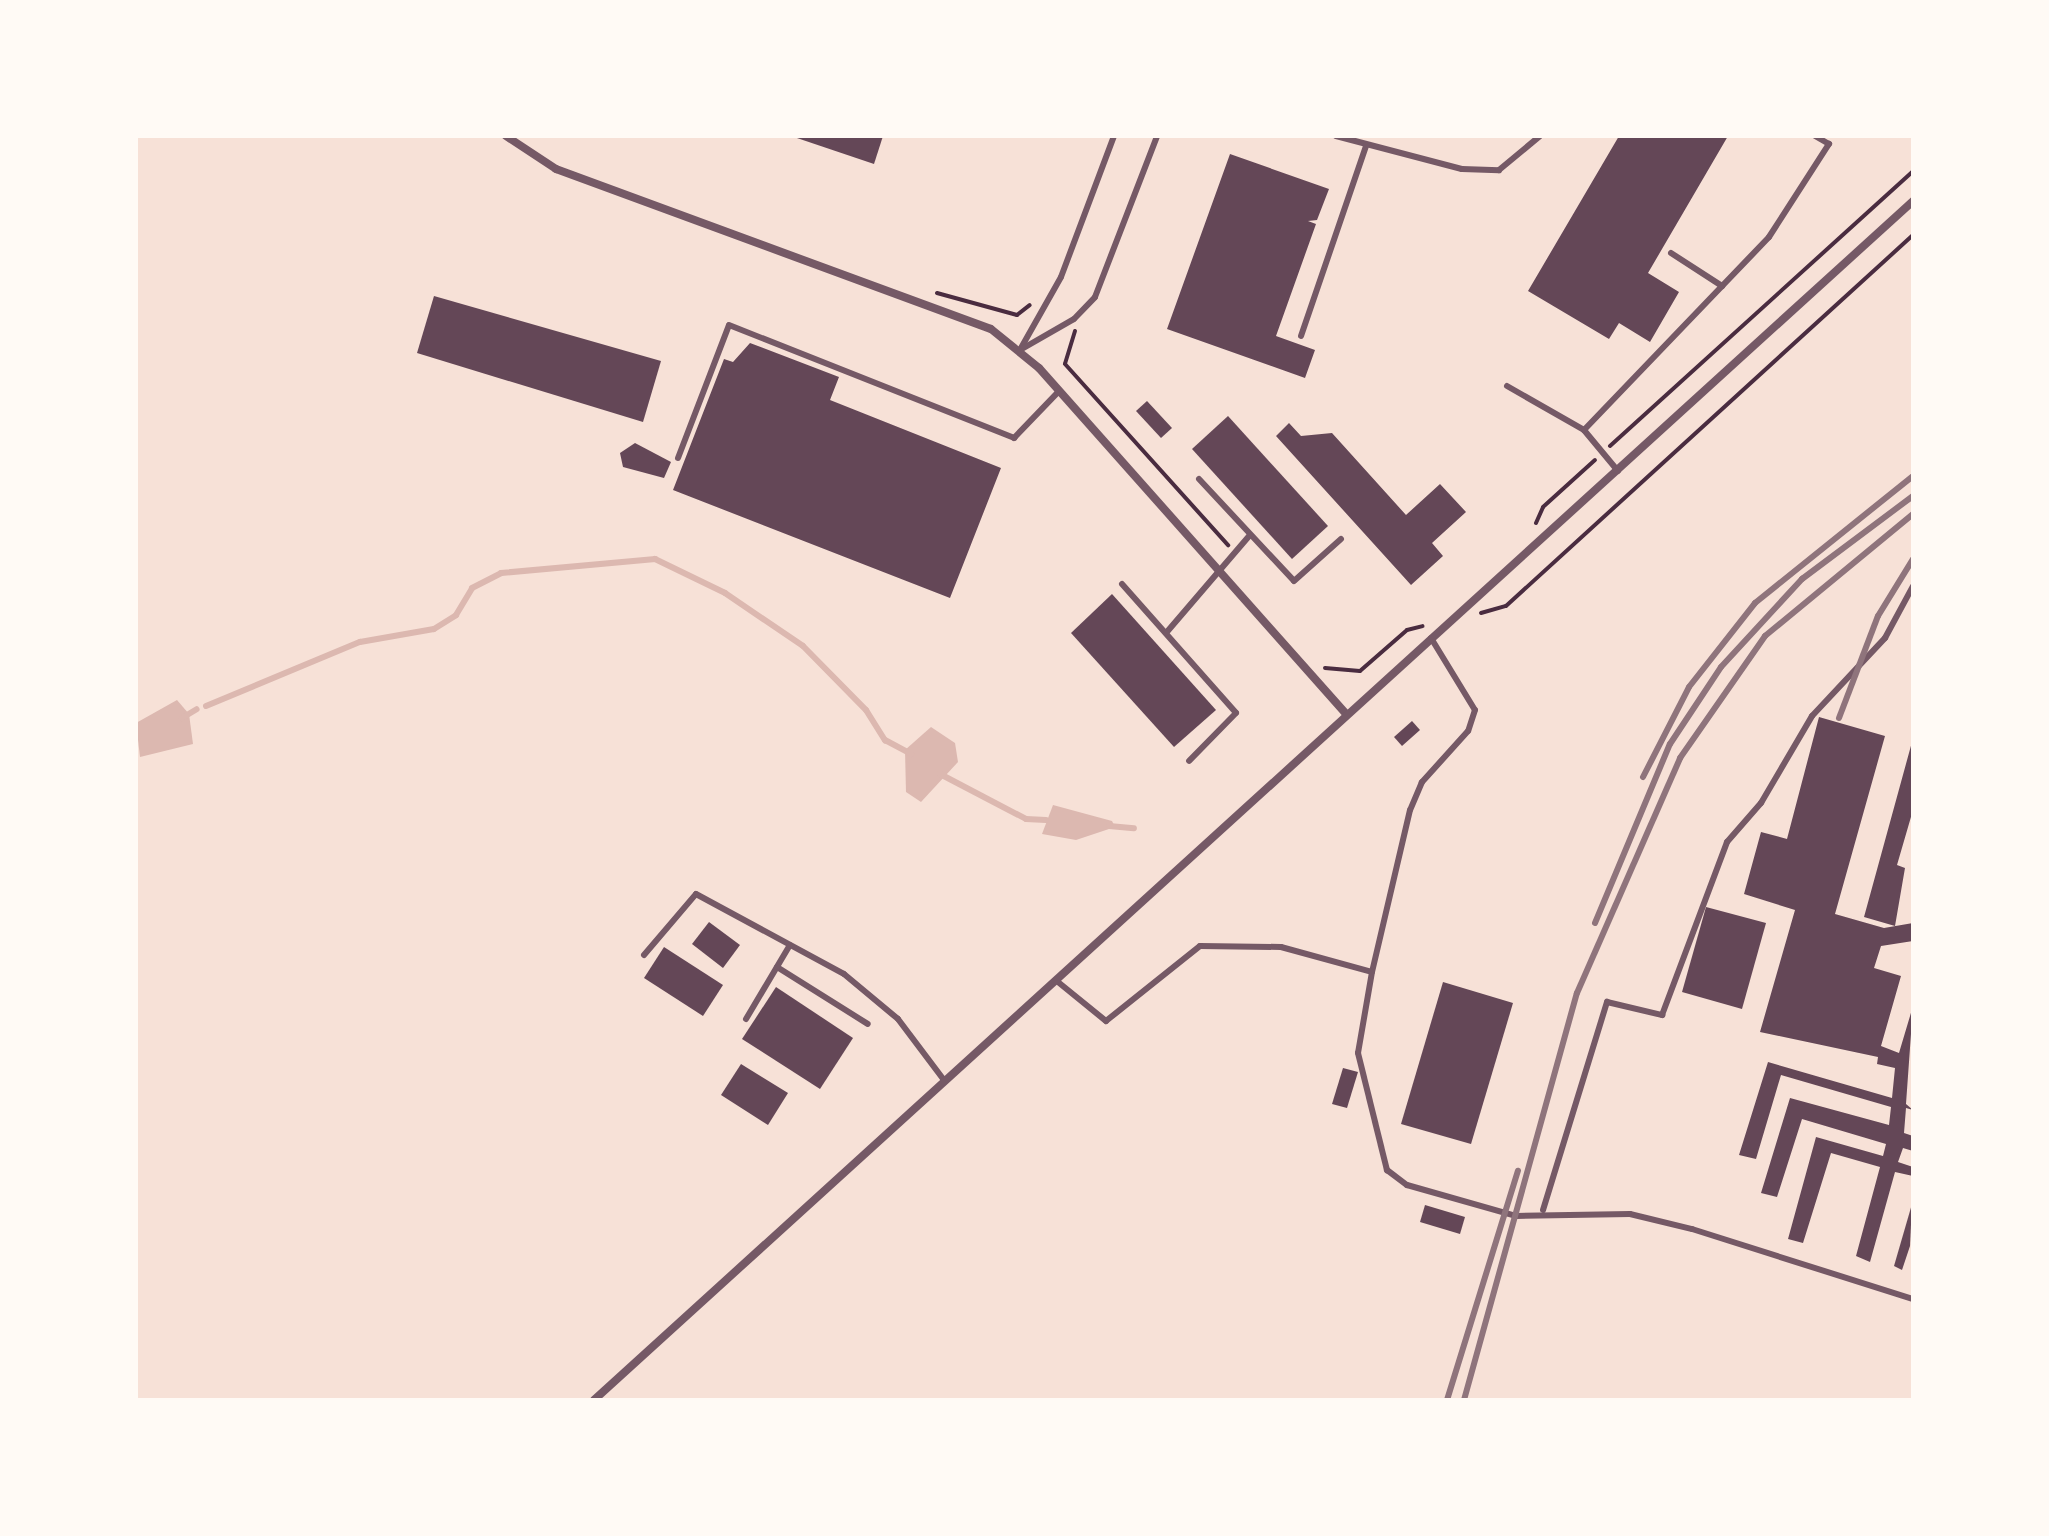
<!DOCTYPE html>
<html>
<head>
<meta charset="utf-8">
<style>
	body { margin:0 }
	#map { position:relative; width:2049px; height:1536px; overflow:hidden; background:#f7e1d7; font-family:"Libre Baskerville",serif }
	div>[style] { position:absolute }
	.water>* { inset:0; background:#dcb8b0 }
	.stream>* { height:6px; margin:-3px; padding:0 3px; transform-origin:3px; border-radius:3px; background:#dcb8b0 }
	.building>* { inset:0; background:#644757 }
	.path>* { height:4px; margin:-2px; padding:0 2px; transform-origin:2px; border-radius:2px; background:#4a2c40 }
	.service>* { height:6px; margin:-3px; padding:0 3px; transform-origin:3px; border-radius:3px; background:#755966 }
	.minor>* { height:8px; margin:-4px; padding:0 4px; transform-origin:4px; border-radius:4px; background:#755966 }
	.rail>* { height:6px; margin:-3px; padding:0 3px; transform-origin:3px; border-radius:3px; background:#8f747c }
	span { translate:-50% -50%; white-space:nowrap; text-align:center; line-height:1.15; -webkit-text-stroke:6px #fffaf5; paint-order:stroke }
	.frame { position:absolute; inset:0; border:138px solid #fffaf5; pointer-events:none }
</style>
</head>
<body>
<div id="map">
	<div class="water">
		<i style="clip-path:polygon(177px 700px,189px 714px,193px 744px,140px 757px,136px 723px)"></i>
		<i style="clip-path:polygon(931px 727px,955px 743px,958px 762px,921px 802px,906px 792px,905px 750px)"></i>
		<i style="clip-path:polygon(1053px 805px,1112px 821px,1115px 827px,1076px 840px,1042px 834px)"></i>
	</div>
	<div class="stream">
		<i style="left:206px;top:706px;width:167px;rotate:-22.6deg"></i>
		<i style="left:360px;top:642px;width:75px;rotate:-10deg"></i>
		<i style="left:434px;top:629px;width:26px;rotate:-32deg"></i>
		<i style="left:456px;top:615px;width:31px;rotate:-59deg"></i>
		<i style="left:472px;top:588px;width:33px;rotate:-27deg"></i>
		<i style="left:501px;top:573px;width:155px;rotate:-5.2deg"></i>
		<i style="left:655px;top:559px;width:78px;rotate:25.9deg"></i>
		<i style="left:725px;top:593px;width:94px;rotate:34.2deg"></i>
		<i style="left:803px;top:646px;width:90px;rotate:45.5deg"></i>
		<i style="left:866px;top:710px;width:36px;rotate:58deg"></i>
		<i style="left:885px;top:740px;width:30px;rotate:28deg"></i>
		<i style="left:182px;top:718px;width:17px;rotate:-31deg"></i>
		<i style="left:940px;top:774px;width:97px;rotate:27.6deg"></i>
		<i style="left:1026px;top:819px;width:20px;rotate:3deg"></i>
		<i style="left:1109px;top:826px;width:25px;rotate:5deg"></i>
	</div>
	<div class="building">
		<i style="clip-path:polygon(791px 136px,883px 136px,874px 164px)"></i>
		<i style="clip-path:polygon(1619px 136px,1728px 136px,1648px 273px,1679px 292px,1650px 342px,1619px 323px,1609px 339px,1528px 291px)"></i>
		<i style="clip-path:polygon(1230px 154px,1329px 189px,1317px 220px,1308px 221px,1316px 224px,1276px 336px,1315px 350px,1305px 378px,1167px 329px)"></i>
		<i style="clip-path:polygon(434px 296px,661px 361px,643px 422px,417px 353px)"></i>
		<i style="clip-path:polygon(750px 343px,839px 377px,830px 400px,1001px 468px,950px 598px,673px 490px,724px 359px,733px 362px)"></i>
		<i style="clip-path:polygon(1147px 401px,1172px 428px,1161px 438px,1136px 411px)"></i>
		<i style="clip-path:polygon(1228px 416px,1328px 526px,1292px 559px,1192px 449px)"></i>
		<i style="clip-path:polygon(1289px 423px,1301px 436px,1332px 433px,1406px 515px,1440px 484px,1466px 512px,1432px 543px,1443px 556px,1411px 585px,1276px 436px)"></i>
		<i style="clip-path:polygon(635px 443px,671px 462px,664px 478px,623px 467px,620px 453px)"></i>
		<i style="clip-path:polygon(1112px 594px,1216px 710px,1174px 747px,1071px 633px)"></i>
		<i style="clip-path:polygon(1819px 717px,1885px 736px,1835px 914px,1884px 928px,1913px 923px,1913px 941px,1881px 946px,1874px 968px,1901px 976px,1881px 1046px,1899px 1053px,1913px 1006px,1906px 1104px,1913px 1110px,1906px 1108px,1904px 1133px,1913px 1136px,1913px 1151px,1903px 1148px,1898px 1162px,1913px 1167px,1913px 1176px,1895px 1172px,1870px 1262px,1856px 1256px,1880px 1167px,1831px 1153px,1803px 1243px,1788px 1239px,1816px 1137px,1883px 1156px,1886px 1144px,1802px 1119px,1777px 1197px,1761px 1193px,1790px 1098px,1889px 1125px,1891px 1107px,1781px 1075px,1756px 1159px,1739px 1155px,1768px 1062px,1892px 1098px,1895px 1068px,1877px 1064px,1878px 1057px,1760px 1032px,1795px 910px,1744px 894px,1761px 832px,1787px 839px)"></i>
		<i style="clip-path:polygon(1412px 721px,1420px 730px,1402px 746px,1394px 737px)"></i>
		<i style="clip-path:polygon(1912px 742px,1913px 810px,1897px 865px,1905px 868px,1895px 926px,1864px 917px)"></i>
		<i style="clip-path:polygon(1706px 907px,1766px 923px,1742px 1009px,1682px 992px)"></i>
		<i style="clip-path:polygon(709px 922px,740px 945px,723px 968px,692px 944px)"></i>
		<i style="clip-path:polygon(664px 947px,723px 985px,703px 1016px,644px 978px)"></i>
		<i style="clip-path:polygon(1443px 982px,1513px 1003px,1471px 1144px,1401px 1124px)"></i>
		<i style="clip-path:polygon(776px 987px,853px 1038px,820px 1089px,742px 1039px)"></i>
		<i style="clip-path:polygon(741px 1064px,788px 1093px,768px 1125px,721px 1095px)"></i>
		<i style="clip-path:polygon(1343px 1068px,1358px 1072px,1347px 1108px,1332px 1104px)"></i>
		<i style="clip-path:polygon(1912px 1204px,1910px 1246px,1902px 1270px,1894px 1266px)"></i>
		<i style="clip-path:polygon(1425px 1205px,1465px 1217px,1460px 1234px,1420px 1222px)"></i>
	</div>
	<div class="path">
		<i style="left:937px;top:293px;width:83px;rotate:15.4deg"></i>
		<i style="left:1017px;top:315px;width:16px;rotate:-38deg"></i>
		<i style="left:1075px;top:331px;width:34px;rotate:107deg"></i>
		<i style="left:1065px;top:364px;width:244px;rotate:48deg"></i>
		<i style="left:1610px;top:446px;width:409px;rotate:-42.2deg"></i>
		<i style="left:1536px;top:523px;width:17px;rotate:-66deg"></i>
		<i style="left:1543px;top:507px;width:70px;rotate:-42.1deg"></i>
		<i style="left:1481px;top:613px;width:26px;rotate:-16deg"></i>
		<i style="left:1506px;top:606px;width:551px;rotate:-42.35deg"></i>
		<i style="left:1325px;top:668px;width:35px;rotate:5deg"></i>
		<i style="left:1360px;top:671px;width:62px;rotate:-41.1deg"></i>
		<i style="left:1407px;top:630px;width:16px;rotate:-14deg"></i>
	</div>
	<div class="service">
		<i style="left:1336px;top:136px;width:130px;rotate:14.7deg"></i>
		<i style="left:1462px;top:169px;width:37px;rotate:2deg"></i>
		<i style="left:1499px;top:170px;width:53px;rotate:-39.7deg"></i>
		<i style="left:1671px;top:253px;width:61px;rotate:32.9deg"></i>
		<i style="left:1301px;top:336px;width:201px;rotate:-71.1deg"></i>
		<i style="left:1021px;top:348px;width:81px;rotate:-60.6deg"></i>
		<i style="left:1061px;top:277px;width:151px;rotate:-69.4deg"></i>
		<i style="left:1020px;top:350px;width:62px;rotate:-29.9deg"></i>
		<i style="left:1074px;top:319px;width:30px;rotate:-46deg"></i>
		<i style="left:1095px;top:297px;width:173px;rotate:-68.9deg"></i>
		<i style="left:1507px;top:386px;width:89px;rotate:29.7deg"></i>
		<i style="left:678px;top:458px;width:142px;rotate:-69deg"></i>
		<i style="left:729px;top:325px;width:307px;rotate:21.6deg"></i>
		<i style="left:1014px;top:438px;width:65px;rotate:-46.2deg"></i>
		<i style="left:1618px;top:471px;width:53px;rotate:-129.7deg"></i>
		<i style="left:1584px;top:430px;width:267px;rotate:-46.2deg"></i>
		<i style="left:1769px;top:237px;width:111px;rotate:-57.2deg"></i>
		<i style="left:1829px;top:144px;width:16px;rotate:-150deg"></i>
		<i style="left:1199px;top:479px;width:139px;rotate:47deg"></i>
		<i style="left:1294px;top:581px;width:63px;rotate:-41.8deg"></i>
		<i style="left:1122px;top:584px;width:172px;rotate:48.5deg"></i>
		<i style="left:1236px;top:713px;width:67px;rotate:134.4deg"></i>
		<i style="left:1166px;top:633px;width:129px;rotate:-49.4deg"></i>
		<i style="left:1431px;top:638px;width:84px;rotate:58.6deg"></i>
		<i style="left:1475px;top:710px;width:22px;rotate:108deg"></i>
		<i style="left:1468px;top:731px;width:69px;rotate:132deg"></i>
		<i style="left:1422px;top:782px;width:30px;rotate:113deg"></i>
		<i style="left:1410px;top:810px;width:166px;rotate:103.2deg"></i>
		<i style="left:1372px;top:972px;width:82px;rotate:99.8deg"></i>
		<i style="left:1358px;top:1053px;width:121px;rotate:76.1deg"></i>
		<i style="left:1387px;top:1170px;width:25px;rotate:37deg"></i>
		<i style="left:1407px;top:1185px;width:113px;rotate:15.9deg"></i>
		<i style="left:1516px;top:1216px;width:114px;rotate:-1deg"></i>
		<i style="left:1630px;top:1214px;width:64px;rotate:13.6deg"></i>
		<i style="left:1692px;top:1229px;width:232px;rotate:17.6deg"></i>
		<i style="left:644px;top:955px;width:80px;rotate:-49.6deg"></i>
		<i style="left:696px;top:894px;width:168px;rotate:28.4deg"></i>
		<i style="left:844px;top:974px;width:70px;rotate:39.8deg"></i>
		<i style="left:898px;top:1019px;width:76px;rotate:53deg"></i>
		<i style="left:777px;top:967px;width:107px;rotate:32.1deg"></i>
		<i style="left:1058px;top:982px;width:62px;rotate:39.1deg"></i>
		<i style="left:1106px;top:1021px;width:120px;rotate:-38.6deg"></i>
		<i style="left:1200px;top:946px;width:81px;rotate:0.7deg"></i>
		<i style="left:1281px;top:947px;width:94px;rotate:15.4deg"></i>
		<i style="left:746px;top:1019px;width:86px;rotate:-59.3deg"></i>
		<i style="left:1543px;top:1210px;width:218px;rotate:-72.9deg"></i>
		<i style="left:1607px;top:1002px;width:57px;rotate:13.3deg"></i>
		<i style="left:1662px;top:1015px;width:185px;rotate:-69.4deg"></i>
		<i style="left:1727px;top:842px;width:52px;rotate:-48.9deg"></i>
		<i style="left:1761px;top:803px;width:101px;rotate:-59.6deg"></i>
		<i style="left:1812px;top:716px;width:107px;rotate:-46.9deg"></i>
		<i style="left:1885px;top:638px;width:59px;rotate:-61.7deg"></i>
	</div>
	<div class="minor">
		<i style="left:506px;top:136px;width:60px;rotate:33.4deg"></i>
		<i style="left:556px;top:169px;width:463px;rotate:20.2deg"></i>
		<i style="left:991px;top:329px;width:62px;rotate:39.1deg"></i>
		<i style="left:1039px;top:368px;width:463px;rotate:48.4deg"></i>
		<i style="left:594px;top:1400px;width:1783px;rotate:-42.27deg"></i>
	</div>
	<div class="rail">
		<i style="left:1839px;top:718px;width:109px;rotate:-69.1deg"></i>
		<i style="left:1878px;top:616px;width:67px;rotate:-58.4deg"></i>
		<i style="left:1643px;top:777px;width:101px;rotate:-62.9deg"></i>
		<i style="left:1689px;top:687px;width:107px;rotate:-51.8deg"></i>
		<i style="left:1755px;top:603px;width:203px;rotate:-38.8deg"></i>
		<i style="left:1595px;top:923px;width:194px;rotate:-67.3deg"></i>
		<i style="left:1670px;top:744px;width:92px;rotate:-56.5deg"></i>
		<i style="left:1721px;top:667px;width:120px;rotate:-47.4deg"></i>
		<i style="left:1802px;top:579px;width:139px;rotate:-36.8deg"></i>
		<i style="left:1447px;top:1400px;width:240px;rotate:-72.8deg"></i>
		<i style="left:1464px;top:1400px;width:422px;rotate:-74.5deg"></i>
		<i style="left:1577px;top:993px;width:257px;rotate:-66.3deg"></i>
		<i style="left:1680px;top:758px;width:149px;rotate:-55.1deg"></i>
		<i style="left:1765px;top:636px;width:192px;rotate:-39.5deg"></i>
	</div>
	<div class="frame"></div>
</div>
</body>
</html>
